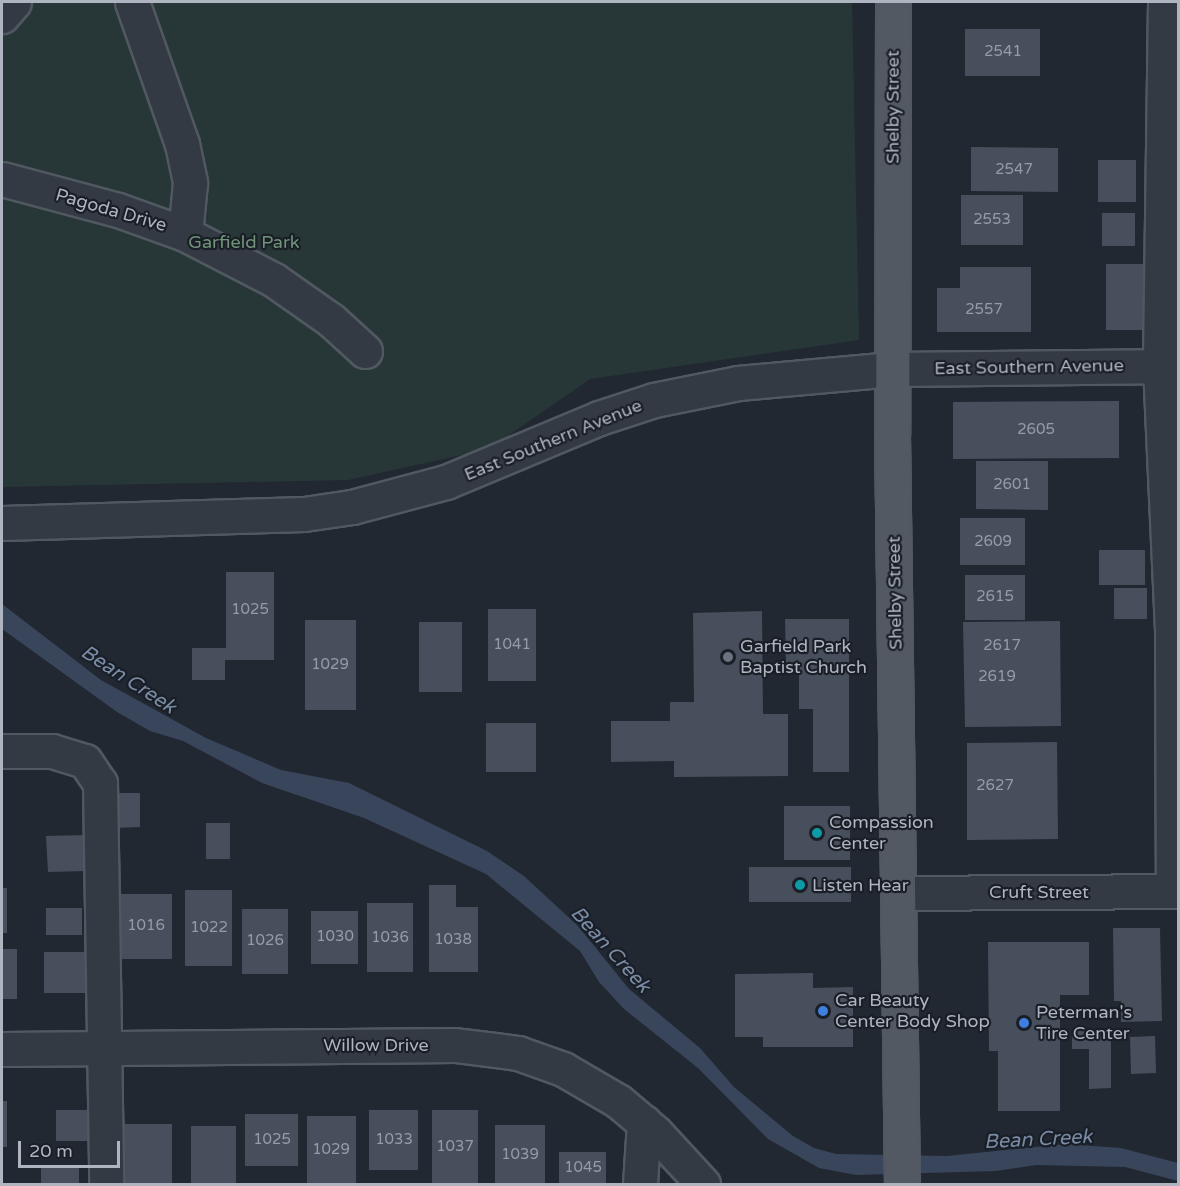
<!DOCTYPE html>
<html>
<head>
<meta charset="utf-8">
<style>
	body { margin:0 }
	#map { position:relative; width:1180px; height:1186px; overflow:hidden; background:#212832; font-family:"Varela Round",sans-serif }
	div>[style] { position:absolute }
	.green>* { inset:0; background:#273737 }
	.water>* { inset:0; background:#38455a }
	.building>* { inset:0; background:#484f5c }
	.roads { filter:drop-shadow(2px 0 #515861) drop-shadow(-2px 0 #515861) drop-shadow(0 2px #515861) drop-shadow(0 -2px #515861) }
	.minor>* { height:33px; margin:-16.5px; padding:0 16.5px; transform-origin:16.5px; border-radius:16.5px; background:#343a43 }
	.major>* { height:33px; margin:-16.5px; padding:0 16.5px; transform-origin:16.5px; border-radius:16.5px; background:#525963 }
	.dots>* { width:16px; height:16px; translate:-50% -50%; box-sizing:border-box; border:3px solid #1a1f27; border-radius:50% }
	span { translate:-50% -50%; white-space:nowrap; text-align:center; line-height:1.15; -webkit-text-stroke:4.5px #1a1f27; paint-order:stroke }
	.number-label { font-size:15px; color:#949ca7 }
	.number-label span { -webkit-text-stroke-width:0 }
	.street-label { font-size:18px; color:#aeb5c0 }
	.park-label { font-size:18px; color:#709379 }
	.poi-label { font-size:18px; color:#aeb5c0 }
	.left { translate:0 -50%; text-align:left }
	.water-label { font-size:20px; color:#7a8ba5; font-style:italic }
	.frame { position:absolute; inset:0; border:3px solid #aeb5c0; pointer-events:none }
	.scale { position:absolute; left:18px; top:1141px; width:102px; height:27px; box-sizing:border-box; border:3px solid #aeb5c0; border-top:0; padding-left:8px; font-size:18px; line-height:21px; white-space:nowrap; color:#aeb5c0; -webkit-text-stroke:4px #1a1f27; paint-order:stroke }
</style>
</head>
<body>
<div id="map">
	<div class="green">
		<i style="clip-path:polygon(2px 2px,852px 2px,859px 340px,590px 379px,489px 449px,348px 480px,2px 487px)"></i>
	</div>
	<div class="water">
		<i style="clip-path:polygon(2px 604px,101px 680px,206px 738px,281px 770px,349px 783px,487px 851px,524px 876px,578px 926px,629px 989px,700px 1048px,734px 1087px,793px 1136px,814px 1148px,836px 1154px,947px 1156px,1065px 1144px,1121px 1148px,1178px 1163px,1178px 1181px,1125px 1167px,1036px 1165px,996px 1171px,856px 1175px,819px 1168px,768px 1139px,698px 1068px,624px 1009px,599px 982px,580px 951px,486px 874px,364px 818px,262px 783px,183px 741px,150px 731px,117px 712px,2px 629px)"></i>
	</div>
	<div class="building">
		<i style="clip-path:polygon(965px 29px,1040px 29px,1040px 76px,965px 76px)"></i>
		<i style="clip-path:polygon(971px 147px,1058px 148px,1058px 192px,971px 191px)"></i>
		<i style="clip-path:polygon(1098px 160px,1136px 160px,1136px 202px,1098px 202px)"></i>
		<i style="clip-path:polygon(961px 195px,1023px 195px,1023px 245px,961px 245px)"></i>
		<i style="clip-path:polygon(1102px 213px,1135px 213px,1135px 246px,1102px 246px)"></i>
		<i style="clip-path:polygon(1106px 264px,1152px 264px,1152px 330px,1106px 330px)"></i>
		<i style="clip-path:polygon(960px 267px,1031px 267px,1031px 332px,937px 332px,937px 288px,960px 288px)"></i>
		<i style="clip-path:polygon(1119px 401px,1119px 458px,953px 459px,953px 402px)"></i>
		<i style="clip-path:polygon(976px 461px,1048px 461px,1048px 510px,976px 509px)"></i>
		<i style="clip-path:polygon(960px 518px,1025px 518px,1025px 565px,960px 565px)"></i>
		<i style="clip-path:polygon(1099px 550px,1145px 550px,1145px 585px,1099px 585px)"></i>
		<i style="clip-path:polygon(226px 572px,274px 572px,274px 660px,225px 660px,225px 680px,192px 680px,192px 648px,226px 648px)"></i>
		<i style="clip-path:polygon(965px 575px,1025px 575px,1025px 620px,965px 620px)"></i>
		<i style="clip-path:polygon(1114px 588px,1147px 588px,1147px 619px,1114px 619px)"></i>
		<i style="clip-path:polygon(488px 609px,536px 609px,536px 681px,488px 681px)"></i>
		<i style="clip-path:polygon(762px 611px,763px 714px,788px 714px,788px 776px,674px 777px,674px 761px,611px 762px,611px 721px,670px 721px,670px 702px,694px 702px,693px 613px)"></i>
		<i style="clip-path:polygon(785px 619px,849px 619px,849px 772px,813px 772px,813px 709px,799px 709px,799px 668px,786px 668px)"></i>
		<i style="clip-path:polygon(305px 620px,356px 620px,356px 710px,305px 710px)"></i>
		<i style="clip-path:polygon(1060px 621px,1061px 726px,965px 727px,963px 622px)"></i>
		<i style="clip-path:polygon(419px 622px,462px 622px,462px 692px,419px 692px)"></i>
		<i style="clip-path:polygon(486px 723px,536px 723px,536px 772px,486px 772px)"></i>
		<i style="clip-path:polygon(1057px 742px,1058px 839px,967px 840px,967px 743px)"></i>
		<i style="clip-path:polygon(115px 793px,140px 793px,140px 827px,115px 828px)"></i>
		<i style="clip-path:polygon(784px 806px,850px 806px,850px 860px,784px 860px)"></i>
		<i style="clip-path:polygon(206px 823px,230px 823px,230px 859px,206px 859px)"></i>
		<i style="clip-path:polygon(85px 835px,86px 871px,48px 872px,46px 836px)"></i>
		<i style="clip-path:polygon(749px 867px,851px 867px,851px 902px,749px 902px)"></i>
		<i style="clip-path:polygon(429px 885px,456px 885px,456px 907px,478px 907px,478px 972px,429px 972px)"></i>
		<i style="clip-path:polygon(2px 888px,7px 888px,7px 933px,2px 933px)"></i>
		<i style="clip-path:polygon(185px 890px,232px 890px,232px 966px,185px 966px)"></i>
		<i style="clip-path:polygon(120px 894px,172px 894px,172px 959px,120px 959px)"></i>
		<i style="clip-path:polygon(367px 903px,413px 903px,413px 972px,367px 972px)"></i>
		<i style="clip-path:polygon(46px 908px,82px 908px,82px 935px,46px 935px)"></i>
		<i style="clip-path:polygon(242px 909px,288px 909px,288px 974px,242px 974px)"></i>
		<i style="clip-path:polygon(311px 911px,358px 911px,358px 964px,311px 964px)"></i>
		<i style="clip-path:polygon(1113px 928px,1160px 928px,1162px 1021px,1121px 1022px,1121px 1001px,1114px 1001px)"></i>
		<i style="clip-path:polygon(988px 942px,1089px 942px,1089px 995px,1060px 995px,1060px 1111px,998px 1111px,998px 1051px,989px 1051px)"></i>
		<i style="clip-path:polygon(2px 949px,17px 949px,17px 999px,2px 999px)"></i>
		<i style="clip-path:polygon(44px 952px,88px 952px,88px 993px,44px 993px)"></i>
		<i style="clip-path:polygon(813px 973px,813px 988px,853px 987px,853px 1047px,763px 1047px,763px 1037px,735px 1037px,735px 974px)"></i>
		<i style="clip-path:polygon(1072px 1031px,1111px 1031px,1111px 1088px,1089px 1089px,1089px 1049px,1072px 1049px)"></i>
		<i style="clip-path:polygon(1155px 1036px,1156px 1073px,1131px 1074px,1130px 1037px)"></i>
		<i style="clip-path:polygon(2px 1101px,7px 1101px,7px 1147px,2px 1147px)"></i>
		<i style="clip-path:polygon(56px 1110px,89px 1110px,89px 1141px,56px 1141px)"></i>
		<i style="clip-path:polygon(369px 1110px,418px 1110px,418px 1170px,369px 1170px)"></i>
		<i style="clip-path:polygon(432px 1110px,478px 1110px,478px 1184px,432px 1184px)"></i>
		<i style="clip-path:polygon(245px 1114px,298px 1114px,298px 1166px,245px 1166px)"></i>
		<i style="clip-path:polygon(307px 1116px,356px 1116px,356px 1184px,307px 1184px)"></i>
		<i style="clip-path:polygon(117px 1124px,172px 1124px,172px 1184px,117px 1184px)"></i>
		<i style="clip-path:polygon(495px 1125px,545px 1125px,545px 1184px,495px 1184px)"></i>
		<i style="clip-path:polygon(191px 1126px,236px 1126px,236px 1184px,191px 1184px)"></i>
		<i style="clip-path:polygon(559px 1152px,606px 1152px,606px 1184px,559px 1184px)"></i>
		<i style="clip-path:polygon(41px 1168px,79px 1168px,79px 1184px,41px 1184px)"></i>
	</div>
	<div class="roads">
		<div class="minor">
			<i style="left:132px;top:2px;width:151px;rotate:70.6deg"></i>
			<i style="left:182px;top:144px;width:40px;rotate:78deg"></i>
			<i style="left:190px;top:183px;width:51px;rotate:95.6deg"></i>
			<i style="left:1165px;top:2px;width:364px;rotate:90.8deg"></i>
			<i style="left:1160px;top:366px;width:264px;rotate:87.4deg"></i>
			<i style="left:1172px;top:630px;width:261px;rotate:89.8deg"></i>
			<i style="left:2px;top:16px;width:18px;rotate:-49deg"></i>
			<i style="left:2px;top:179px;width:120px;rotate:15deg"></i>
			<i style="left:118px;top:210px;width:71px;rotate:19.7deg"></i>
			<i style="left:185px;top:234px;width:100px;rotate:27.3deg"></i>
			<i style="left:274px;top:280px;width:70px;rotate:35.1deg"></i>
			<i style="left:331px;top:320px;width:46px;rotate:42.4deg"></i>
			<i style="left:2px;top:523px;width:302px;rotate:-1.7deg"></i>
			<i style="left:304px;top:514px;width:49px;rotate:-8.3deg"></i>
			<i style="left:352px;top:507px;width:97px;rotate:-14.9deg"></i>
			<i style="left:446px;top:482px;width:166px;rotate:-22.7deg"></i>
			<i style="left:599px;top:418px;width:58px;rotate:-18.1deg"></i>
			<i style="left:654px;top:400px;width:86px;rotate:-11.4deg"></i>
			<i style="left:738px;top:383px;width:155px;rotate:-5.2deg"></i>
			<i style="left:892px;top:369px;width:286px;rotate:-0.6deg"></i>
			<i style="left:2px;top:751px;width:50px"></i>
			<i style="left:52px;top:751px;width:34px;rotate:17deg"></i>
			<i style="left:85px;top:761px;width:27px;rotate:56deg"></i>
			<i style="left:100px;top:783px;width:401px;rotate:89.1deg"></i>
			<i style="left:899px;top:893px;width:279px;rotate:-0.4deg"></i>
			<i style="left:2px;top:1049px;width:453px;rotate:-0.5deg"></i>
			<i style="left:455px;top:1045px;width:64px;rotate:7.2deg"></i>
			<i style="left:518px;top:1053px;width:48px;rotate:19.6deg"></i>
			<i style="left:563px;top:1069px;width:64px;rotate:30.2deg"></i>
			<i style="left:618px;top:1101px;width:48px;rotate:40deg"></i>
			<i style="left:655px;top:1132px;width:71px;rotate:47.3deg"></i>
			<i style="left:640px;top:1184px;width:62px;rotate:-86.3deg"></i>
		</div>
		<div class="major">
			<i style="left:893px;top:2px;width:432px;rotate:90.1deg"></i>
			<i style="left:892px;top:434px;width:750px;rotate:89.24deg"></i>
		</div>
	</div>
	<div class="dots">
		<i style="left:728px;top:657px;background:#6b7280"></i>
		<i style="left:817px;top:833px;background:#0f9aa8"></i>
		<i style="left:800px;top:885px;background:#0f9aa8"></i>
		<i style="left:823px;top:1011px;background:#3f7fe0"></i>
		<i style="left:1024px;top:1023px;background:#3f7fe0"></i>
	</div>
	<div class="number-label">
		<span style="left:1003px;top:52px">2541</span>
		<span style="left:1014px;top:170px">2547</span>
		<span style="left:992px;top:220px">2553</span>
		<span style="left:984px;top:310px">2557</span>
		<span style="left:1036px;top:430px">2605</span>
		<span style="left:1012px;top:485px">2601</span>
		<span style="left:993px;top:542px">2609</span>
		<span style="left:995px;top:597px">2615</span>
		<span style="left:250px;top:610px">1025</span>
		<span style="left:512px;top:645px">1041</span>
		<span style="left:1002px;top:646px">2617</span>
		<span style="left:330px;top:665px">1029</span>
		<span style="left:997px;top:677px">2619</span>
		<span style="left:995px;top:786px">2627</span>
		<span style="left:146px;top:926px">1016</span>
		<span style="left:209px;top:928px">1022</span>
		<span style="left:335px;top:937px">1030</span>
		<span style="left:390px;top:938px">1036</span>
		<span style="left:453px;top:940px">1038</span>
		<span style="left:265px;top:941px">1026</span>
		<span style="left:272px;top:1140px">1025</span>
		<span style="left:394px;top:1140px">1033</span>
		<span style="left:455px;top:1147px">1037</span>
		<span style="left:331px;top:1150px">1029</span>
		<span style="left:520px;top:1155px">1039</span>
		<span style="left:583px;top:1168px">1045</span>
	</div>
	<div class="street-label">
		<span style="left:893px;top:107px;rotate:-90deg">Shelby Street</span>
		<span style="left:111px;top:210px;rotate:16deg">Pagoda Drive</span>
		<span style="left:1029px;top:367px;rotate:-1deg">East Southern Avenue</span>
		<span style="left:553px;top:440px;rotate:-22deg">East Southern Avenue</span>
		<span style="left:895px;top:593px;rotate:-91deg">Shelby Street</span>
		<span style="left:1039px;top:892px">Cruft Street</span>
		<span style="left:376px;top:1045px">Willow Drive</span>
	</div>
	<div class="park-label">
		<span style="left:244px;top:242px">Garfield Park</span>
	</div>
	<div class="poi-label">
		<span class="left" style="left:740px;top:657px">Garfield Park<br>Baptist Church</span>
		<span class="left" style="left:829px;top:833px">Compassion<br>Center</span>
		<span class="left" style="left:812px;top:885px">Listen Hear</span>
		<span class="left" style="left:835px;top:1011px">Car Beauty<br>Center Body Shop</span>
		<span class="left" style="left:1036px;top:1023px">Peterman's<br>Tire Center</span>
	</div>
	<div class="water-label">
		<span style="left:128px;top:680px;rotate:33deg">Bean Creek</span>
		<span style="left:610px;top:950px;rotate:48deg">Bean Creek</span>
		<span style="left:1038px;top:1140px;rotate:-3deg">Bean Creek</span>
	</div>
	<div class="frame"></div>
	<div class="scale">20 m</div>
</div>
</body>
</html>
